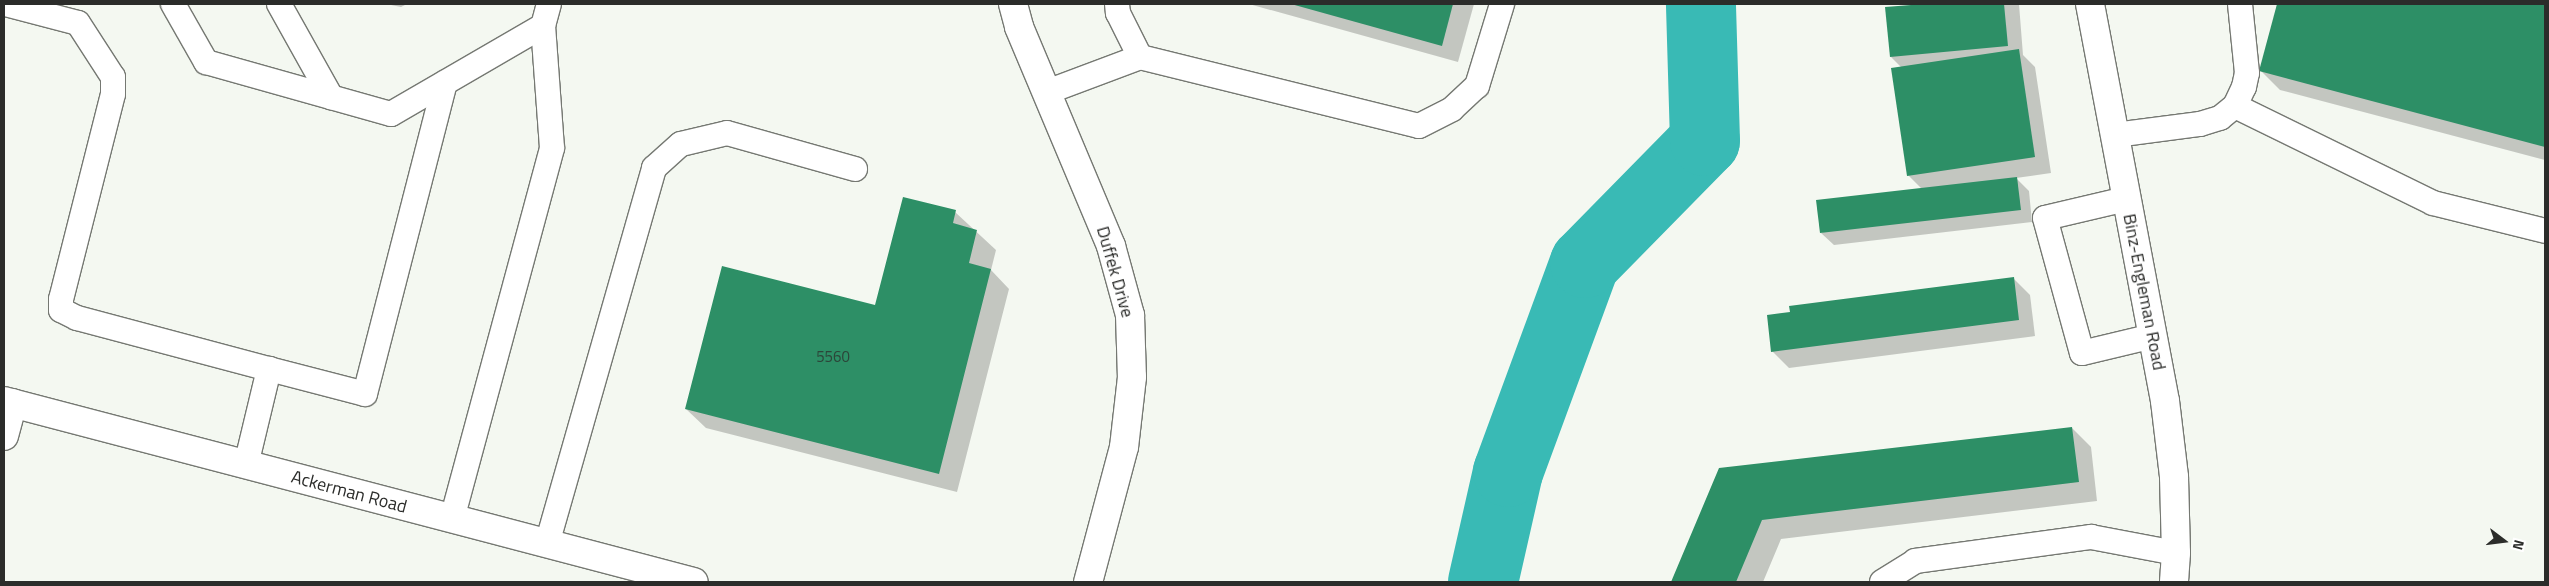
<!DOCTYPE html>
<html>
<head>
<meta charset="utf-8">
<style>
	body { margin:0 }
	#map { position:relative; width:2549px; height:586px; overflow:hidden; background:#f4f8f1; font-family:"Titillium Web",sans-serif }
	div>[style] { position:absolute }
	.shadow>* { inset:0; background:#0003 }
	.river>* { height:70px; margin:-35px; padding:0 35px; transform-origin:35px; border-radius:35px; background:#39bab5 }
	.building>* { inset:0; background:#2d8f66 }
	.roads { filter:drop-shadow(1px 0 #757872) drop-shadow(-1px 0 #757872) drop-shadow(0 1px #757872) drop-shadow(0 -1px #757872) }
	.service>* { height:24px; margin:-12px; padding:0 12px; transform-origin:12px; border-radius:12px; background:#fff }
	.minor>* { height:28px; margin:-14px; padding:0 14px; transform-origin:14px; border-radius:14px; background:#fff }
	.tertiary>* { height:28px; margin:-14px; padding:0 14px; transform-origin:14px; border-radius:14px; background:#fff }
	span { translate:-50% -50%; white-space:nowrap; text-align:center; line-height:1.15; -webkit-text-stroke:4.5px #fff; paint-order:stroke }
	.number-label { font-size:15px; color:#2c4539 }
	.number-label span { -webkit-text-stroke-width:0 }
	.street-label { font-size:18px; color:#2b2c2a }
	.frame { position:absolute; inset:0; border:5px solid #2b2c2a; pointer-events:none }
	.north { position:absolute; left:2479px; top:516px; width:50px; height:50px; -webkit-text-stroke:4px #fff; paint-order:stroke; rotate:105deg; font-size:14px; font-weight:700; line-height:20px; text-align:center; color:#2b2c2a }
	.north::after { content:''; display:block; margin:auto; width:18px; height:22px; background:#2b2c2a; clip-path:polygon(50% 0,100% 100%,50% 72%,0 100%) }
</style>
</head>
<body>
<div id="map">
	<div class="shadow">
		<i style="clip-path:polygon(386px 4px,407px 4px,401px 7px)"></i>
		<i style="clip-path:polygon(1249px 4px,1474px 4px,1458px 62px)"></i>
		<i style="clip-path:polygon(1929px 4px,2019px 4px,2023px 55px,2035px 67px,2051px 173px,2016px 178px,2029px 191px,2032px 222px,1834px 245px,1821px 233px,1922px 189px,1908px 175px,1902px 68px,1891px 57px)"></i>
		<i style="clip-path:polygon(2279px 4px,2545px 4px,2545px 160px,2280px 90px,2261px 71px)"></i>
		<i style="clip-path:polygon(955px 212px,996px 250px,991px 270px,1009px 289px,957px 492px,706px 428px,686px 409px,876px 307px)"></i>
		<i style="clip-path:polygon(2014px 279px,2030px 295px,2035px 336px,1789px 368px,1772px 351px,1792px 313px)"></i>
		<i style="clip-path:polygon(2072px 428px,2091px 447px,2097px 501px,1781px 539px,1763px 582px,1672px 582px,1720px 470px)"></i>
	</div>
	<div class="river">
		<i style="left:1483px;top:582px;width:113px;rotate:-77.2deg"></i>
		<i style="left:1508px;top:472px;width:223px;rotate:-69.8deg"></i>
		<i style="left:1585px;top:263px;width:171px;rotate:-45.5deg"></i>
		<i style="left:1705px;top:141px;width:137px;rotate:-91.7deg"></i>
	</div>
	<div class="building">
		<i style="clip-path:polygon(1291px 4px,1453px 4px,1442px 46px)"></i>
		<i style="clip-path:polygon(1924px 4px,2004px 4px,2008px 46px,1890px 57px,1885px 7px)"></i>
		<i style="clip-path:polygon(2277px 4px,2545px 4px,2545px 147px,2259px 71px)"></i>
		<i style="clip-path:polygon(2019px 49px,2035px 157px,1907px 176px,1891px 68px)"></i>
		<i style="clip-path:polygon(2017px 177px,2021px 210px,1820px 233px,1816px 200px)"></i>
		<i style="clip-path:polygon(903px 197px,956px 210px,953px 223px,977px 230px,969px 263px,991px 269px,939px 474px,685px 409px,722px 266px,875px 305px)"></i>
		<i style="clip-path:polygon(2014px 277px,2019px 320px,1771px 352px,1767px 315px,1790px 312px,1789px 306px)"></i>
		<i style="clip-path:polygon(2072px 427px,2079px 482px,1762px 520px,1736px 582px,1671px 582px,1719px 468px)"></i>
	</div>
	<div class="roads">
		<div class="service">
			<i style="left:5px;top:4px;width:75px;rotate:14.6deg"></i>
			<i style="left:78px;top:23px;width:64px;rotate:57.1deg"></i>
			<i style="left:113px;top:77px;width:17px;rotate:90deg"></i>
			<i style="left:113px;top:94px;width:211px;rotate:104.2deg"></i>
			<i style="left:61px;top:299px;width:11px;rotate:90deg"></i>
			<i style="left:61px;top:310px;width:18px;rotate:27deg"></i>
			<i style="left:77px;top:318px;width:199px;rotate:14.9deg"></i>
			<i style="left:173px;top:4px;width:67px;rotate:60.4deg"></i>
			<i style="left:206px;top:62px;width:192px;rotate:15.7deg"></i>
			<i style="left:391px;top:114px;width:176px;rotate:-30.1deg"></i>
			<i style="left:279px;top:4px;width:107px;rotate:60.8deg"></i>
			<i style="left:1117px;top:4px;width:9px;rotate:84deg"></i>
			<i style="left:1118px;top:13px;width:49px;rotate:63.4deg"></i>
			<i style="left:1047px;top:92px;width:99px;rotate:-20.6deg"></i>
			<i style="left:1140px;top:57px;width:287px;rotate:13.9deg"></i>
			<i style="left:1419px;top:126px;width:37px;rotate:-27deg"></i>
			<i style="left:1452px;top:109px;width:34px;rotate:-43deg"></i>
			<i style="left:1477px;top:86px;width:86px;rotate:-73deg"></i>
			<i style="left:2235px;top:106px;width:220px;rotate:26.1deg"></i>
			<i style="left:2433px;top:203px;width:115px;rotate:14deg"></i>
			<i style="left:2115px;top:135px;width:86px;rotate:-7.4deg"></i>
			<i style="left:2200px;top:124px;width:21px;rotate:-17deg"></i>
			<i style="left:2220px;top:118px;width:19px;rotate:-39deg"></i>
			<i style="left:2235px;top:106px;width:21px;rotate:-65deg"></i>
			<i style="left:2244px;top:87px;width:14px;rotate:-78deg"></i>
			<i style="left:2247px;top:73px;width:69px;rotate:-95.8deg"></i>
			<i style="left:2126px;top:199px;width:83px;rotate:166.8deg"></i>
			<i style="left:2045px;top:218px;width:140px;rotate:74.7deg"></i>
			<i style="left:2082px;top:353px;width:73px;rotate:-13.5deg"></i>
			<i style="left:246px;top:465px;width:99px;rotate:-76.5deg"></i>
			<i style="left:269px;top:369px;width:99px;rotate:14.6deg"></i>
			<i style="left:365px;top:394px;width:321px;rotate:-75.6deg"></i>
			<i style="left:452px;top:519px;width:384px;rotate:-74.9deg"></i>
			<i style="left:552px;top:148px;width:122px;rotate:-94.2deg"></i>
			<i style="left:543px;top:26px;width:23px;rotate:-75deg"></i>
			<i style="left:547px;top:544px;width:391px;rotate:-74.1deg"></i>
			<i style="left:654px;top:168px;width:36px;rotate:-42deg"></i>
			<i style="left:681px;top:144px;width:47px;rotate:-13.4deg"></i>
			<i style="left:727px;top:133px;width:133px;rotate:15.7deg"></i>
			<i style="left:1882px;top:582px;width:39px;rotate:-32deg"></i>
			<i style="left:1915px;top:561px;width:178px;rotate:-7.8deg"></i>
			<i style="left:2091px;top:537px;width:86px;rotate:10.7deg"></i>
		</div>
		<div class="minor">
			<i style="left:1013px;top:4px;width:24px;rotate:75deg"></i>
			<i style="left:1019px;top:27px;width:238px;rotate:67.2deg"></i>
			<i style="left:1111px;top:246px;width:72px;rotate:74.6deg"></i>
			<i style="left:1130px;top:315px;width:62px;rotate:88.2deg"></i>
			<i style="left:1132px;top:377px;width:70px;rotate:96.5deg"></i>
			<i style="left:1124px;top:447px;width:140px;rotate:104.9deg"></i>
			<i style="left:4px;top:436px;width:34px;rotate:-75deg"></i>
		</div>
		<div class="tertiary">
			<i style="left:2090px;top:4px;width:404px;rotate:79.3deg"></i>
			<i style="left:2165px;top:401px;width:77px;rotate:83.2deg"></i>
			<i style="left:2174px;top:477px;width:76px;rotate:88.5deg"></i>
			<i style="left:2176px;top:553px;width:29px;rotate:94deg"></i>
			<i style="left:4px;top:401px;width:713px;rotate:14.7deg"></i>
		</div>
	</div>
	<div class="number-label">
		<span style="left:833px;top:357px">5560</span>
	</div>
	<div class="street-label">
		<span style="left:1115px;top:272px;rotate:74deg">Duffek Drive</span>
		<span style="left:2144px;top:292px;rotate:79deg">Binz-Engleman Road</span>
		<span style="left:349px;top:492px;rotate:15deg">Ackerman Road</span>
	</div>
	<div class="frame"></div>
	<div class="north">N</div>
</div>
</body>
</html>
